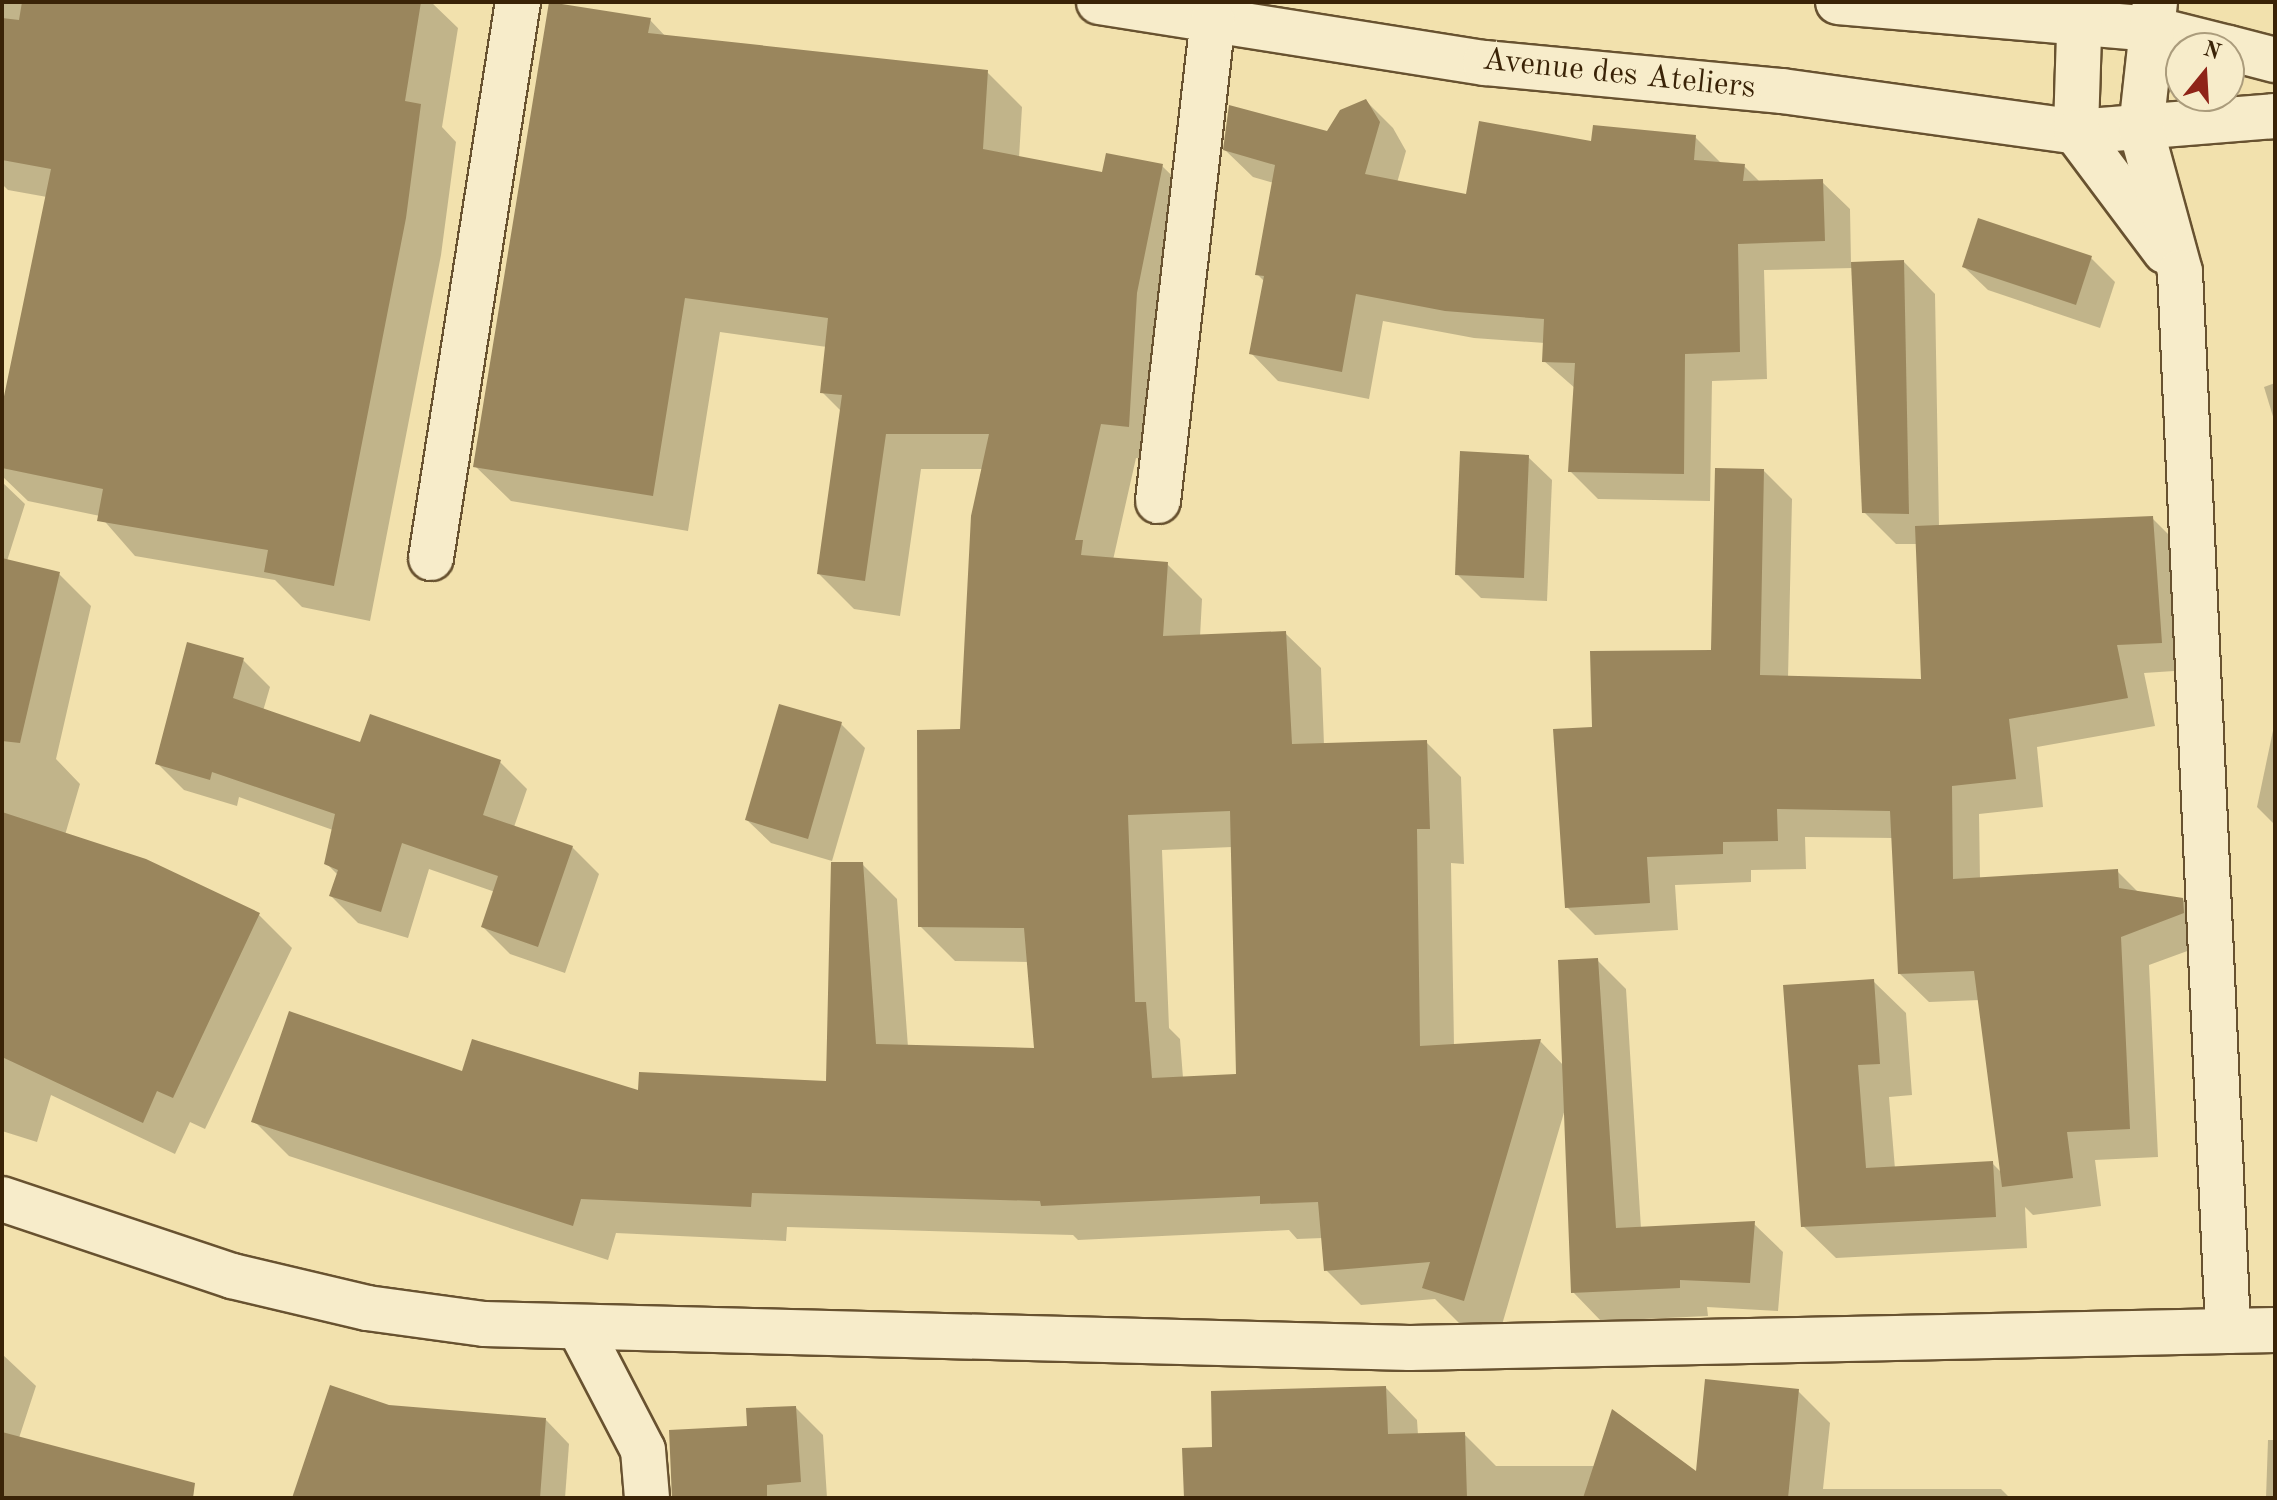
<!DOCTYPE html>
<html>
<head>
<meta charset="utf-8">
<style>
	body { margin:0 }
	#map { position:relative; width:2277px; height:1500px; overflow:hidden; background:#f2e1ad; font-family:"Old Standard TT",serif }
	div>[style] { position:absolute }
	.shadow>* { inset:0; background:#0003 }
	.building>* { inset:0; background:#9a865d }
	.roads { filter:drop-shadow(2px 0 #685230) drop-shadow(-2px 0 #685230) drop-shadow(0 2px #685230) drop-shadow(0 -2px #685230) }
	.minor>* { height:44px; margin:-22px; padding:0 22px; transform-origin:22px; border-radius:22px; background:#f7ecca }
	span { translate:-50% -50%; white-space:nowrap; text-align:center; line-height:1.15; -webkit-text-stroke:8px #f7ecca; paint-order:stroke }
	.street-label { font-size:32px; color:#3a2307 }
	.frame { position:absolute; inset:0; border:4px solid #3a2307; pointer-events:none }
	.north { position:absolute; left:2165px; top:32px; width:80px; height:80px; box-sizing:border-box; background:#f7ecca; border:2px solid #ab9c7c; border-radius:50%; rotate:18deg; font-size:22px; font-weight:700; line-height:32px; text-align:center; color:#3a2307 }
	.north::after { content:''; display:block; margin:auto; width:28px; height:36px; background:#8f2418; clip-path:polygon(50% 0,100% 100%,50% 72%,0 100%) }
</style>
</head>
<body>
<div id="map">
	<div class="shadow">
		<i style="clip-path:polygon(2px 2px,431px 2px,458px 28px,442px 127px,456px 142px,441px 255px,370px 621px,302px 607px,275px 580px,135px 556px,100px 516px,28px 501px,2px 476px,2px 415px,47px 197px,8px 190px,2px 184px)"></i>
		<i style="clip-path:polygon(evenodd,650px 20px,667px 38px,987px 72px,1022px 107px,1019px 158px,1103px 175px,1162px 166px,1198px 201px,1163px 461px,1136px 458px,1113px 560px,1167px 564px,1202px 599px,1200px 637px,1285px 633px,1321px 668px,1324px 745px,1426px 742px,1461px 777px,1464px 864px,1451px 863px,1454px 1046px,1540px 1041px,1564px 1066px,1597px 960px,1626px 989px,1641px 1229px,1754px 1224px,1783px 1252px,1778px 1311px,1707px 1307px,1708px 1316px,1601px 1321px,1573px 1292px,1565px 1109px,1499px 1335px,1459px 1323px,1435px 1299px,1361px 1305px,1326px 1270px,1323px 1238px,1297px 1239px,1289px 1230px,1078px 1240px,1073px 1235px,787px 1227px,786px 1241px,616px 1233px,608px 1260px,289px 1156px,254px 1121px,463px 1073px,640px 1092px,828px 1083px,862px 864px,897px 899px,908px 1047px,1036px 1050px,1029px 962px,955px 961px,920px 926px,962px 731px,984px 469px,921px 469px,900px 616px,854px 609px,819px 574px,842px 412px,822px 392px,827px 347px,720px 332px,688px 531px,511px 501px,475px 466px,650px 20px,1232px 847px,1238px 1076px,1183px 1078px,1180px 1039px,1169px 1028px,1162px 850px,1232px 847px)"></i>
		<i style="clip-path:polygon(1366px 101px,1393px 128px,1406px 151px,1397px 183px,1468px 196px,1593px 144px,1695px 137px,1722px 164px,1744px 166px,1761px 183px,1822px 182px,1850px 209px,1851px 264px,1904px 262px,1935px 294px,1939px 527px,2152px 518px,2181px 547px,2189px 670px,2144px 673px,2155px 726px,2037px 747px,2043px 807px,1979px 814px,1980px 879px,2117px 871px,2139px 893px,2182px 899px,2211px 928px,2212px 942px,2149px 965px,2158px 1157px,2095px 1160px,2101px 1206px,2033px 1215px,2025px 1207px,2027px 1248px,1836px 1258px,1803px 1226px,1873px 981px,1906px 1013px,1912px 1095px,1889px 1097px,1895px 1169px,1992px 1163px,2003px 1174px,1980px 1000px,1929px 1002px,1900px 974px,1893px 838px,1805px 837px,1806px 869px,1751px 870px,1751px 882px,1675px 885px,1678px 930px,1595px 935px,1567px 907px,1594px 728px,1713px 652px,1764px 471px,1792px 499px,1788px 678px,1923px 681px,1918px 544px,1896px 544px,1864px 512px,1853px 268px,1764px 270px,1767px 379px,1712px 381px,1710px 501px,1598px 499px,1571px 472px,1576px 389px,1544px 361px,1545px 343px,1474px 338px,1383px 321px,1369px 399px,1278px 381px,1251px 353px,1265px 282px,1257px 274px,1274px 183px,1253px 177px,1225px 150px,1328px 133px)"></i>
		<i style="clip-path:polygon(2091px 258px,2115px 282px,2100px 328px,1988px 290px,1964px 267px)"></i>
		<i style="clip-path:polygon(2275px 383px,2275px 423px,2264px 387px)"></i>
		<i style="clip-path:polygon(1528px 457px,1552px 480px,1547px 601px,1481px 598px,1457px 574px)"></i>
		<i style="clip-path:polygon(2px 482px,25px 504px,7px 561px,59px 574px,91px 606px,56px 759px,80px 784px,65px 835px,145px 861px,259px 915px,292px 948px,205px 1129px,190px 1122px,175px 1154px,51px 1095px,37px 1142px,2px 1131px)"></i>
		<i style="clip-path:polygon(243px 660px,270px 687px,263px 711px,361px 744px,500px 762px,527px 789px,514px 827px,572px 847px,599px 874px,565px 973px,510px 954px,483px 927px,495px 892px,429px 869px,408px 938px,358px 923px,331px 896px,338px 875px,326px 863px,333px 830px,239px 797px,237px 806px,184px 790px,157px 763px)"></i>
		<i style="clip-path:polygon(2275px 721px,2275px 825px,2257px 807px)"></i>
		<i style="clip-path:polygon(841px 724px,865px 748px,832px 861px,771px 843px,747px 820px)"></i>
		<i style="clip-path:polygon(2px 1354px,36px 1386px,19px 1438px,167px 1498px,2px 1498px)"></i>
		<i style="clip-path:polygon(1386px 1388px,1417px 1420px,1418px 1435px,1464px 1434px,1496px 1466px,1595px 1466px,1698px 1474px,1798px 1391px,1830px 1423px,1823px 1489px,2001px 1489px,2010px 1498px,1186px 1498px,1214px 1449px)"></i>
		<i style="clip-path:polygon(389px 1407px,546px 1420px,569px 1444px,565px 1498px,294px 1498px)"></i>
		<i style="clip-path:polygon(796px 1408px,823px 1435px,827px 1498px,672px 1498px,671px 1431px,749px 1428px)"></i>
		<i style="clip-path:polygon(2268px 1440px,2275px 1440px,2275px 1498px,2266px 1498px)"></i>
	</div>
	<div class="building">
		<i style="clip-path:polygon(22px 2px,421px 2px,405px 101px,421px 104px,406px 218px,334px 586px,264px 572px,268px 550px,97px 521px,103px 489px,2px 468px,2px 406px,51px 169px,2px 160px,2px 18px,19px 20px)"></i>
		<i style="clip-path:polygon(evenodd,549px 2px,651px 18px,648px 33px,988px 70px,983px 149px,1102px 172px,1106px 153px,1163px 164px,1137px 293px,1129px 427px,1101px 424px,1075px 540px,1083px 540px,1081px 555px,1168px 562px,1163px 636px,1286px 631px,1292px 744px,1427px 740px,1430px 829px,1417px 829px,1420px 1046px,1541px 1039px,1464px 1301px,1422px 1288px,1430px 1262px,1324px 1271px,1318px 1202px,1260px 1204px,1260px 1196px,1041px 1206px,1040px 1201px,752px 1193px,751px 1207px,581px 1199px,573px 1226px,251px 1122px,289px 1011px,462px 1071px,472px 1039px,638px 1090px,639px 1072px,826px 1081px,831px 862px,863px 862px,876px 1044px,1034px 1048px,1024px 928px,918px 927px,917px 730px,960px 729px,971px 516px,989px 434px,886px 434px,865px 581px,817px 574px,842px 395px,820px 393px,828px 318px,685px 298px,653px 496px,473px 467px,549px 2px,1230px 811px,1236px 1074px,1152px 1078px,1146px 1002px,1135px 1002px,1128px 815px,1230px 811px)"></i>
		<i style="clip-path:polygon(1366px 99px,1380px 122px,1365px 174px,1466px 194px,1479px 121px,1591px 141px,1593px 125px,1696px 135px,1694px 160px,1745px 164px,1743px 181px,1823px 179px,1825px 241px,1738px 244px,1740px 352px,1685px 354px,1684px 474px,1568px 472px,1575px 363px,1542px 362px,1544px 319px,1445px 311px,1356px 294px,1342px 372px,1249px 354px,1264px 276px,1255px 275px,1275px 165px,1223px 150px,1229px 105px,1327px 131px,1340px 110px)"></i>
		<i style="clip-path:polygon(1978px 218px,2092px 256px,2076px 305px,1962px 267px)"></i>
		<i style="clip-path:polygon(1904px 260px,1909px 514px,1862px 513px,1851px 262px)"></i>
		<i style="clip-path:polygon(1460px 451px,1529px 455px,1524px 578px,1455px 575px)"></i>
		<i style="clip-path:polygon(1715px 468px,1764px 469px,1760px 675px,1921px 679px,1915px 526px,2153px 516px,2162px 643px,2117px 645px,2128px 698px,2009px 719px,2016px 779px,1952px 786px,1953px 879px,2118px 869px,2119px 888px,2183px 898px,2184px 913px,2121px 937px,2130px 1129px,2067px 1132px,2073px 1178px,2002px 1187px,1974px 971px,1898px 974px,1890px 811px,1777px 809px,1778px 841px,1723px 842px,1723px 854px,1647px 857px,1650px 903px,1565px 908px,1553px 729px,1592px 727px,1590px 651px,1711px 650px)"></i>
		<i style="clip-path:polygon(2px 558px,60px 572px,20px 743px,2px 741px)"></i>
		<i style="clip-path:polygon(187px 642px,244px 658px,233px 698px,360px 742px,370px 714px,501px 760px,483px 815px,573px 846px,538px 947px,481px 927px,498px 876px,402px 843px,381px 912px,329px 896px,338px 870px,324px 864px,335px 814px,212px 772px,210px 780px,155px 764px)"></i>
		<i style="clip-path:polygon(779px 704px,842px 722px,808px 839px,745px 820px)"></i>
		<i style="clip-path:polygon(2px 812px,146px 859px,260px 913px,173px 1098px,157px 1091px,143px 1123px,2px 1057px)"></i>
		<i style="clip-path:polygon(1598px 958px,1616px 1228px,1755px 1221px,1750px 1283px,1680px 1280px,1680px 1288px,1571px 1293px,1558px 960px)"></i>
		<i style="clip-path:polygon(1874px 979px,1880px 1064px,1858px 1065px,1866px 1168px,1993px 1161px,1996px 1217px,1801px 1227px,1783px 985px)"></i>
		<i style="clip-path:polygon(1705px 1379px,1799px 1389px,1788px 1498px,1583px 1498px,1612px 1409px,1696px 1471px)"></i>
		<i style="clip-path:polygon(330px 1385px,389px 1405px,546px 1418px,540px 1498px,292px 1498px)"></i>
		<i style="clip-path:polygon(1386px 1386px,1388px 1434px,1465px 1432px,1467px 1498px,1184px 1498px,1182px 1448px,1212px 1447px,1211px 1391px)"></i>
		<i style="clip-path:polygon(796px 1406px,801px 1482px,767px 1485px,767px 1498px,672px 1498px,669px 1430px,747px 1426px,746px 1408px)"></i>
		<i style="clip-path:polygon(2px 1432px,195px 1483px,193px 1498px,2px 1498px)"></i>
	</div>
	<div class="roads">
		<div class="minor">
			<i style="left:1099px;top:2px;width:391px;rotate:9deg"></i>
			<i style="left:1485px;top:63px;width:298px;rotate:5.4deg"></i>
			<i style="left:1782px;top:91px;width:297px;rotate:7.9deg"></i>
			<i style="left:2076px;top:132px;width:200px;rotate:-4.6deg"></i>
			<i style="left:1838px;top:2px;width:316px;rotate:4.9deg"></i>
			<i style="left:2153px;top:29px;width:77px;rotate:14.2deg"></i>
			<i style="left:2080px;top:2px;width:130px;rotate:91.8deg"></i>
			<i style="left:2076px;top:132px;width:149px;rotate:53.2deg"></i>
			<i style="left:2155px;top:2px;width:128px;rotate:96.3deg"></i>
			<i style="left:2141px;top:129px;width:148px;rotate:74.7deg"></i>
			<i style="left:2180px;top:272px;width:1060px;rotate:87.4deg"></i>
			<i style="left:2229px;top:48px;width:48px;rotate:14.6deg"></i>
			<i style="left:1158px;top:501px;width:483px;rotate:-83.5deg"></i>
			<i style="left:431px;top:558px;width:563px;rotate:-81.11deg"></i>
			<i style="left:2px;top:1199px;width:243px;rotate:18.5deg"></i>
			<i style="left:232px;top:1276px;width:139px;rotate:13.3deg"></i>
			<i style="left:367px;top:1308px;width:118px;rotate:7.8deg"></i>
			<i style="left:484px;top:1324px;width:926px;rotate:1.48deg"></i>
			<i style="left:1410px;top:1348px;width:865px;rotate:-1.19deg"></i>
			<i style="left:580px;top:1329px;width:136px;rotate:62.5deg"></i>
			<i style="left:643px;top:1450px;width:48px;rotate:85.2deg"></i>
		</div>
	</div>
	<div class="street-label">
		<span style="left:1619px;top:75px;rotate:6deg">Avenue des Ateliers</span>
	</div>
	<div class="frame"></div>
	<div class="north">N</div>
</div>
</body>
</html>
